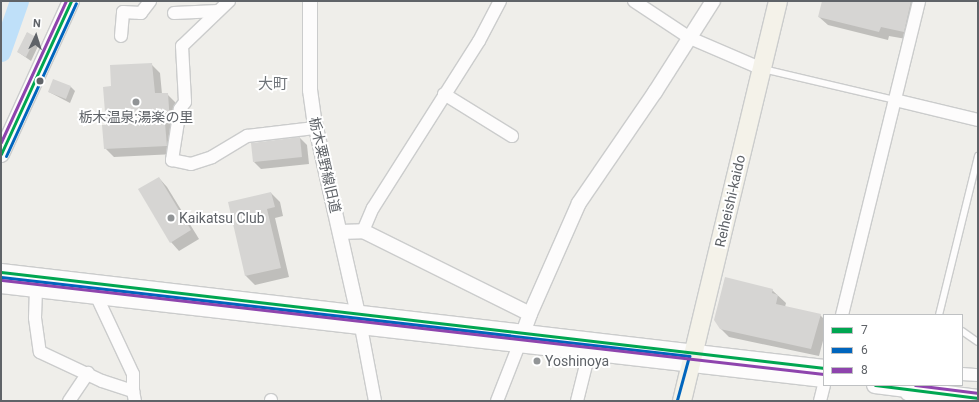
<!DOCTYPE html>
<html>
<head>
<meta charset="utf-8">
<style>
	body { margin:0 }
	#map { position:relative; width:979px; height:402px; overflow:hidden; background:#efeeea; font-family:Roboto,"Noto Sans JP",sans-serif }
	div>[style] { position:absolute }
	.shadow>* { inset:0; background:#0003 }
	.river>* { height:19px; margin:-9.5px; padding:0 9.5px; transform-origin:9.5px; border-radius:9.5px; background:#bfe0f9 }
	.building>* { inset:0; background:#d6d5d3 }
	.roads { filter:drop-shadow(1px 0 #cbcccc) drop-shadow(-1px 0 #cbcccc) drop-shadow(0 1px #cbcccc) drop-shadow(0 -1px #cbcccc) }
	.service>* { height:6px; margin:-3px; padding:0 3px; transform-origin:3px; border-radius:3px; background:#fdfcfc }
	.minor>* { height:12px; margin:-6px; padding:0 6px; transform-origin:6px; border-radius:6px; background:#fdfcfc }
	.tertiary>* { height:14px; margin:-7px; padding:0 7px; transform-origin:7px; border-radius:7px; background:#fdfcfc }
	.secondary>* { height:16px; margin:-8px; padding:0 8px; transform-origin:8px; border-radius:8px; background:#fdfcfc }
	.primary>* { height:18px; margin:-9px; padding:0 9px; transform-origin:9px; border-radius:9px; background:#f4f2e9 }
	.bus-1>* { height:3px; margin:-1.5px; padding:0 1.5px; transform-origin:1.5px; border-radius:1.5px; background:#00a651 }
	.bus-2>* { height:3px; margin:-1.5px; padding:0 1.5px; transform-origin:1.5px; border-radius:1.5px; background:#0065bd }
	.bus-3>* { height:3px; margin:-1.5px; padding:0 1.5px; transform-origin:1.5px; border-radius:1.5px; background:#8e44ad }
	.dots>* { width:11px; height:11px; translate:-50% -50%; box-sizing:border-box; border:2px solid #fff; border-radius:50% }
	span { translate:-50% -50%; white-space:nowrap; text-align:center; line-height:1.15; -webkit-text-stroke:4px #fff; paint-order:stroke }
	.poi-label { font-size:14px; color:#5f6368 }
	.left { translate:0 -50%; text-align:left }
	.street-label { font-size:14px; color:#5f6368 }
	.neighbourhood-label { font-size:15px; color:#70757a }
	.frame { position:absolute; inset:0; border:2px solid #5f6368; pointer-events:none }
	.legend { position:absolute; left:823px; top:314px; width:140px; height:72px; box-sizing:border-box; background:#fff; border:1px solid #bfc1c3; margin:0; padding:5px 7px; list-style:none; font-size:12px; color:#5f6368 }
	.legend li { display:flex; align-items:center; gap:8px; height:20px }
	.legend b { width:20px; border:1px solid #bfc1c3 }
	.north { position:absolute; left:16px; top:16px; width:40px; height:40px; -webkit-text-stroke:3px #fff; paint-order:stroke; rotate:4deg; font-size:11px; font-weight:700; line-height:16px; text-align:center; color:#5f6368 }
	.north::after { content:''; display:block; margin:auto; width:14px; height:18px; background:#5f6368; clip-path:polygon(50% 0,100% 100%,50% 72%,0 100%) }
</style>
</head>
<body>
<div id="map">
	<div class="shadow">
		<i style="clip-path:polygon(823px 1px,924px 1px,912px 40px,889px 36px,888px 40px,828px 25px,819px 17px)"></i>
		<i style="clip-path:polygon(27px 33px,40px 42px,31px 61px,18px 52px)"></i>
		<i style="clip-path:polygon(151px 64px,160px 73px,162px 94px,167px 94px,176px 103px,179px 131px,175px 154px,114px 157px,105px 148px,112px 87px)"></i>
		<i style="clip-path:polygon(71px 87px,75px 91px,70px 103px,49px 92px)"></i>
		<i style="clip-path:polygon(300px 138px,307px 145px,309px 164px,261px 169px,254px 162px)"></i>
		<i style="clip-path:polygon(159px 178px,167px 187px,199px 239px,179px 251px,171px 242px)"></i>
		<i style="clip-path:polygon(271px 193px,280px 202px,283px 216px,275px 218px,289px 277px,255px 285px,246px 276px,229px 203px)"></i>
		<i style="clip-path:polygon(772px 290px,786px 303px,785px 307px,820px 315px,824px 319px,824px 337px,819px 356px,729px 337px,721px 329px)"></i>
	</div>
	<div class="river">
		<i style="left:1px;top:52px;width:54px;rotate:-70.6deg"></i>
	</div>
	<div class="building">
		<i style="clip-path:polygon(822px 1px,911px 1px,904px 32px,881px 27px,879px 32px,818px 17px)"></i>
		<i style="clip-path:polygon(27px 32px,36px 37px,26px 57px,17px 52px)"></i>
		<i style="clip-path:polygon(152px 63px,155px 93px,168px 93px,170px 123px,165px 123px,167px 146px,104px 149px,102px 125px,106px 125px,103px 87px,111px 86px,110px 65px)"></i>
		<i style="clip-path:polygon(53px 79px,71px 86px,66px 99px,48px 92px)"></i>
		<i style="clip-path:polygon(300px 137px,302px 157px,253px 162px,251px 143px)"></i>
		<i style="clip-path:polygon(159px 177px,191px 230px,170px 243px,138px 189px)"></i>
		<i style="clip-path:polygon(271px 192px,275px 207px,267px 209px,281px 268px,245px 276px,228px 202px)"></i>
		<i style="clip-path:polygon(725px 277px,773px 289px,772px 293px,778px 295px,776px 304px,821px 314px,811px 349px,720px 329px,714px 320px)"></i>
	</div>
	<div class="roads">
		<div class="service">
			<i style="left:763px;top:69px;width:136px;rotate:13.2deg"></i>
			<i style="left:939px;top:315px;width:164px;rotate:-76.2deg"></i>
			<i style="left:962px;top:331px;width:19px;rotate:35deg"></i>
		</div>
		<div class="minor">
			<i style="left:229px;top:1px;width:65px;rotate:136.2deg"></i>
			<i style="left:182px;top:46px;width:56px;rotate:86.9deg"></i>
			<i style="left:185px;top:102px;width:9px;rotate:126deg"></i>
			<i style="left:180px;top:109px;width:52px;rotate:98.9deg"></i>
			<i style="left:172px;top:160px;width:19px;rotate:12deg"></i>
			<i style="left:191px;top:164px;width:22px;rotate:-18deg"></i>
			<i style="left:212px;top:157px;width:41px;rotate:-31deg"></i>
			<i style="left:247px;top:136px;width:68px;rotate:-6.7deg"></i>
			<i style="left:634px;top:1px;width:67px;rotate:33.5deg"></i>
			<i style="left:690px;top:38px;width:78px;rotate:23.3deg"></i>
			<i style="left:174px;top:13px;width:44px;rotate:-2.6deg"></i>
			<i style="left:121px;top:36px;width:24px;rotate:-85deg"></i>
			<i style="left:123px;top:12px;width:18px;rotate:3deg"></i>
			<i style="left:141px;top:13px;width:15px;rotate:-53deg"></i>
			<i style="left:444px;top:94px;width:80px;rotate:31.7deg"></i>
			<i style="left:895px;top:100px;width:85px;rotate:13.5deg"></i>
			<i style="left:363px;top:231px;width:25px;rotate:-67deg"></i>
			<i style="left:373px;top:208px;width:198px;rotate:-57.6deg"></i>
			<i style="left:479px;top:41px;width:45px;rotate:-62.3deg"></i>
			<i style="left:36px;top:289px;width:29px;rotate:92deg"></i>
			<i style="left:35px;top:318px;width:34px;rotate:82deg"></i>
			<i style="left:40px;top:352px;width:68px;rotate:25.1deg"></i>
			<i style="left:102px;top:381px;width:33px;rotate:18deg"></i>
			<i style="left:133px;top:391px;width:10px;rotate:79deg"></i>
			<i style="left:96px;top:295px;width:87px;rotate:64.9deg"></i>
			<i style="left:133px;top:374px;width:17px;rotate:90deg"></i>
			<i style="left:842px;top:315px;width:323px;rotate:-76.2deg"></i>
			<i style="left:361px;top:327px;width:75px;rotate:79.3deg"></i>
			<i style="left:962px;top:374px;width:16px;rotate:4deg"></i>
			<i style="left:907px;top:394px;width:23px;rotate:18deg"></i>
			<i style="left:69px;top:401px;width:34px;rotate:-56deg"></i>
			<i style="left:271px;top:401px;width:1px;rotate:-90deg"></i>
			<i style="left:497px;top:401px;width:60px;rotate:-68.6deg"></i>
			<i style="left:577px;top:401px;width:49px;rotate:-76deg"></i>
			<i style="left:820px;top:401px;width:16px;rotate:-76deg"></i>
		</div>
		<div class="tertiary">
			<i style="left:310px;top:1px;width:89px;rotate:90deg"></i>
			<i style="left:310px;top:90px;width:29px;rotate:82deg"></i>
			<i style="left:314px;top:119px;width:209px;rotate:77.3deg"></i>
			<i style="left:340px;top:232px;width:23px;rotate:-2deg"></i>
			<i style="left:363px;top:231px;width:186px;rotate:26.4deg"></i>
			<i style="left:530px;top:314px;width:30px;rotate:110deg"></i>
			<i style="left:530px;top:314px;width:121px;rotate:-66.2deg"></i>
			<i style="left:579px;top:203px;width:135px;rotate:-55.6deg"></i>
			<i style="left:655px;top:92px;width:108px;rotate:-57.5deg"></i>
		</div>
		<div class="secondary">
			<i style="left:1px;top:154px;width:168px;rotate:-65.4deg"></i>
			<i style="left:1px;top:272px;width:829px;rotate:6.65deg"></i>
			<i style="left:1px;top:285px;width:828px;rotate:6.52deg"></i>
			<i style="left:875px;top:385px;width:104px;rotate:7.2deg"></i>
		</div>
		<div class="primary">
			<i style="left:682px;top:401px;width:411px;rotate:-76.5deg"></i>
		</div>
	</div>
	<div class="bus-1">
		<i style="left:1px;top:154px;width:168px;rotate:-65.4deg"></i>
		<i style="left:1px;top:272px;width:829px;rotate:6.65deg"></i>
		<i style="left:875px;top:385px;width:104px;rotate:7.2deg"></i>
	</div>
	<div class="bus-2">
		<i style="left:6px;top:156px;width:168px;rotate:-65.4deg"></i>
		<i style="left:1px;top:277px;width:693px;rotate:6.55deg"></i>
		<i style="left:689px;top:356px;width:46px;rotate:105.3deg"></i>
	</div>
	<div class="bus-3">
		<i style="left:1px;top:142px;width:155px;rotate:-65.3deg"></i>
		<i style="left:2px;top:280px;width:827px;rotate:6.52deg"></i>
		<i style="left:915px;top:385px;width:64px;rotate:7.2deg"></i>
	</div>
	<div class="dots">
		<i style="left:40px;top:81px;background:#5f6368"></i>
		<i style="left:136px;top:102px;background:#919496"></i>
		<i style="left:171px;top:218px;background:#919496"></i>
		<i style="left:537px;top:361px;background:#919496"></i>
	</div>
	<div class="poi-label">
		<span style="left:136px;top:117px">栃木温泉;湯楽の里</span>
		<span class="left" style="left:179px;top:218px">Kaikatsu Club</span>
		<span class="left" style="left:545px;top:361px">Yoshinoya</span>
	</div>
	<div class="street-label">
		<span style="left:325px;top:165px;rotate:77deg">栃木粟野線旧道</span>
		<span style="left:730px;top:201px;rotate:-77deg">Reiheishi-kaido</span>
	</div>
	<div class="neighbourhood-label">
		<span style="left:273px;top:85px">大町</span>
	</div>
	<div class="frame"></div>
	<ul class="legend">
	<li><b style="height:5px;background:#00a651"></b>7</li>
	<li><b style="height:5px;background:#0065bd"></b>6</li>
	<li><b style="height:5px;background:#8e44ad"></b>8</li>
	</ul>
	<div class="north">N</div>
</div>
</body>
</html>
